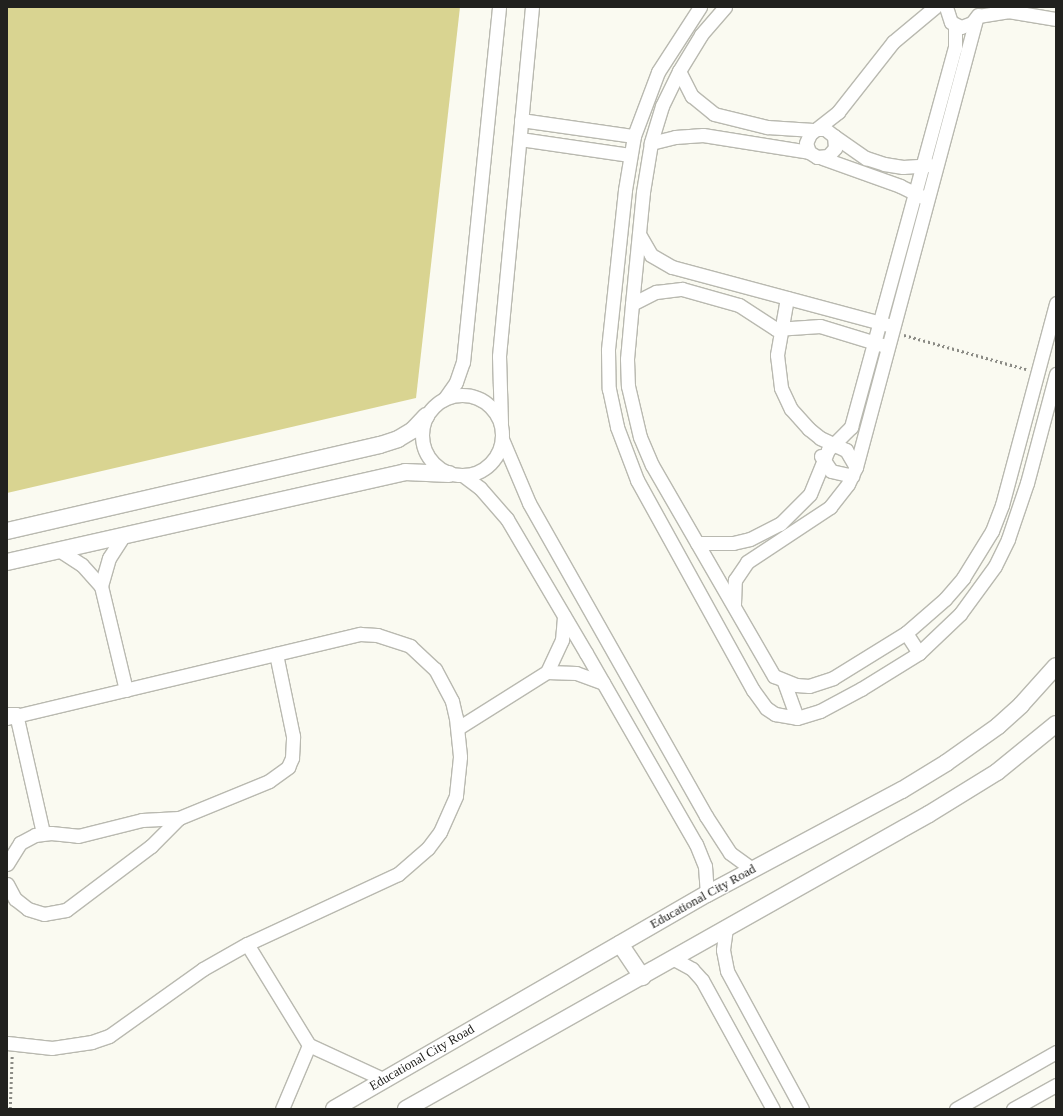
<!DOCTYPE html>
<html>
<head>
<meta charset="utf-8">
<style>
	body { margin:0 }
	#map { position:relative; width:1063px; height:1116px; overflow:hidden; background:#fafaf1; font-family:"Times New Roman",serif }
	div>[style] { position:absolute }
	.green>* { inset:0; background:#d9d491 }
	.path>* { height:2.5px; margin-top:-1.25px; transform-origin:0; background:repeating-linear-gradient(90deg,#8b8b85 0 2px,transparent 0 5px) }
	.roads { filter:drop-shadow(1px 0 #b9b9b0) drop-shadow(-1px 0 #b9b9b0) drop-shadow(0 1px #b9b9b0) drop-shadow(0 -1px #b9b9b0) }
	.minor>* { height:13px; margin:-6.5px; padding:0 6.5px; transform-origin:6.5px; border-radius:6.5px; background:#fff }
	.minor>.ring { margin:-6.5px; padding:0; box-sizing:content-box; background:none; border:13px solid #fff; border-radius:50% }
	.tertiary>* { height:16px; margin:-8px; padding:0 8px; transform-origin:8px; border-radius:8px; background:#fff }
	span { translate:-50% -50%; white-space:nowrap; text-align:center; line-height:1.15; -webkit-text-stroke:3px #fff; paint-order:stroke }
	.street-label { font-size:13px; color:#21211e }
	.frame { position:absolute; inset:0; border:8px solid #21211e; pointer-events:none }
</style>
</head>
<body>
<div id="map">
	<div class="green">
		<i style="clip-path:polygon(7px 7px,460px 7px,416px 398px,7px 493px)"></i>
	</div>
	<div class="path">
		<i style="left:904px;top:335px;width:127px;rotate:15.6deg"></i>
		<i style="left:10px;top:1109px;width:54px;rotate:-87.9deg"></i>
	</div>
	<div class="roads">
		<div class="minor">
			<i style="left:700px;top:7px;width:77px;rotate:122.9deg"></i>
			<i style="left:658px;top:72px;width:68px;rotate:110.6deg"></i>
			<i style="left:634px;top:136px;width:55px;rotate:99.5deg"></i>
			<i style="left:625px;top:190px;width:161px;rotate:96.1deg"></i>
			<i style="left:608px;top:350px;width:39px;rotate:89deg"></i>
			<i style="left:609px;top:389px;width:39px;rotate:78deg"></i>
			<i style="left:617px;top:427px;width:57px;rotate:69.3deg"></i>
			<i style="left:637px;top:480px;width:240px;rotate:61.1deg"></i>
			<i style="left:753px;top:690px;width:22px;rotate:54deg"></i>
			<i style="left:766px;top:708px;width:11px;rotate:34deg"></i>
			<i style="left:775px;top:714px;width:22px;rotate:10deg"></i>
			<i style="left:797px;top:718px;width:24px;rotate:-17deg"></i>
			<i style="left:820px;top:711px;width:47px;rotate:-28.2deg"></i>
			<i style="left:861px;top:689px;width:68px;rotate:-31.8deg"></i>
			<i style="left:919px;top:653px;width:57px;rotate:-43.6deg"></i>
			<i style="left:960px;top:614px;width:59px;rotate:-53.9deg"></i>
			<i style="left:995px;top:566px;width:30px;rotate:-64deg"></i>
			<i style="left:1008px;top:539px;width:59px;rotate:-71.3deg"></i>
			<i style="left:1027px;top:483px;width:113px;rotate:-75.1deg"></i>
			<i style="left:725px;top:7px;width:37px;rotate:131deg"></i>
			<i style="left:701px;top:35px;width:42px;rotate:121.4deg"></i>
			<i style="left:679px;top:71px;width:39px;rotate:116deg"></i>
			<i style="left:662px;top:106px;width:39px;rotate:107deg"></i>
			<i style="left:651px;top:143px;width:50px;rotate:99.3deg"></i>
			<i style="left:643px;top:192px;width:113px;rotate:95.6deg"></i>
			<i style="left:632px;top:304px;width:55px;rotate:95.2deg"></i>
			<i style="left:627px;top:359px;width:27px;rotate:88deg"></i>
			<i style="left:628px;top:386px;width:52px;rotate:76.8deg"></i>
			<i style="left:640px;top:437px;width:30px;rotate:67deg"></i>
			<i style="left:652px;top:465px;width:244px;rotate:60deg"></i>
			<i style="left:774px;top:676px;width:24px;rotate:22deg"></i>
			<i style="left:796px;top:685px;width:13px;rotate:4deg"></i>
			<i style="left:809px;top:686px;width:25px;rotate:-18deg"></i>
			<i style="left:833px;top:678px;width:86px;rotate:-31.7deg"></i>
			<i style="left:906px;top:633px;width:52px;rotate:-41.1deg"></i>
			<i style="left:945px;top:599px;width:28px;rotate:-49deg"></i>
			<i style="left:963px;top:578px;width:55px;rotate:-58.3deg"></i>
			<i style="left:992px;top:531px;width:28px;rotate:-69deg"></i>
			<i style="left:1002px;top:505px;width:209px;rotate:-75deg"></i>
			<i style="left:946px;top:7px;width:16px;rotate:72deg"></i>
			<i style="left:951px;top:22px;width:11px;rotate:27deg"></i>
			<i style="left:961px;top:27px;width:12px;rotate:-20deg"></i>
			<i style="left:972px;top:23px;width:10px;rotate:-53deg"></i>
			<i style="left:978px;top:16px;width:30px;rotate:-9deg"></i>
			<i style="left:1008px;top:11px;width:49px;rotate:9.5deg"></i>
			<i style="left:679px;top:71px;width:28px;rotate:63deg"></i>
			<i style="left:692px;top:96px;width:28px;rotate:39deg"></i>
			<i style="left:714px;top:114px;width:55px;rotate:13.8deg"></i>
			<i style="left:767px;top:127px;width:46px;rotate:3.7deg"></i>
			<i style="left:521px;top:120px;width:114px;rotate:8.1deg"></i>
			<i style="left:817px;top:129px;width:8px"></i>
			<i style="left:825px;top:129px;width:11px;rotate:38deg"></i>
			<i style="left:834px;top:136px;width:12px;rotate:85deg"></i>
			<i style="left:835px;top:148px;width:11px;rotate:131deg"></i>
			<i style="left:828px;top:156px;width:11px;rotate:175deg"></i>
			<i style="left:817px;top:157px;width:9px;rotate:-148deg"></i>
			<i style="left:809px;top:152px;width:9px;rotate:-108deg"></i>
			<i style="left:806px;top:143px;width:10px;rotate:-66deg"></i>
			<i style="left:810px;top:134px;width:36px;rotate:-38deg"></i>
			<i style="left:838px;top:112px;width:89px;rotate:-51.8deg"></i>
			<i style="left:893px;top:42px;width:55px;rotate:-39.8deg"></i>
			<i style="left:834px;top:136px;width:39px;rotate:35deg"></i>
			<i style="left:866px;top:158px;width:19px;rotate:18deg"></i>
			<i style="left:884px;top:164px;width:19px;rotate:9deg"></i>
			<i style="left:903px;top:167px;width:27px;rotate:-4deg"></i>
			<i style="left:520px;top:139px;width:111px;rotate:8.3deg"></i>
			<i style="left:651px;top:143px;width:25px;rotate:-14deg"></i>
			<i style="left:675px;top:137px;width:28px;rotate:-4deg"></i>
			<i style="left:703px;top:135px;width:107px;rotate:9.1deg"></i>
			<i style="left:822px;top:158px;width:83px;rotate:19.7deg"></i>
			<i style="left:900px;top:186px;width:25px;rotate:26deg"></i>
			<i style="left:639px;top:234px;width:24px;rotate:60deg"></i>
			<i style="left:651px;top:255px;width:24px;rotate:30deg"></i>
			<i style="left:672px;top:267px;width:224px;rotate:15deg"></i>
			<i style="left:787px;top:298px;width:58px;rotate:100deg"></i>
			<i style="left:777px;top:355px;width:33px;rotate:83deg"></i>
			<i style="left:781px;top:388px;width:23px;rotate:65deg"></i>
			<i style="left:791px;top:409px;width:27px;rotate:48deg"></i>
			<i style="left:809px;top:429px;width:14px;rotate:39deg"></i>
			<i style="left:820px;top:438px;width:29px;rotate:25deg"></i>
			<i style="left:846px;top:450px;width:20px;rotate:60deg"></i>
			<i style="left:632px;top:304px;width:27px;rotate:-27deg"></i>
			<i style="left:656px;top:292px;width:26px;rotate:-7deg"></i>
			<i style="left:682px;top:289px;width:59px;rotate:15.7deg"></i>
			<i style="left:739px;top:305px;width:44px;rotate:33deg"></i>
			<i style="left:776px;top:329px;width:44px;rotate:-3.9deg"></i>
			<i style="left:820px;top:326px;width:65px;rotate:17deg"></i>
			<i class="ring" style="left:422px;top:395px;width:67px;height:67px"></i>
			<i style="left:445px;top:398px;width:19px;rotate:-55deg"></i>
			<i style="left:456px;top:382px;width:21px;rotate:-71deg"></i>
			<i style="left:463px;top:362px;width:357px;rotate:-84.2deg"></i>
			<i style="left:501px;top:423px;width:67px;rotate:-91.7deg"></i>
			<i style="left:499px;top:356px;width:351px;rotate:-84.6deg"></i>
			<i style="left:502px;top:439px;width:69px;rotate:67.1deg"></i>
			<i style="left:529px;top:503px;width:360px;rotate:60.5deg"></i>
			<i style="left:706px;top:816px;width:44px;rotate:57deg"></i>
			<i style="left:730px;top:853px;width:27px;rotate:36deg"></i>
			<i style="left:821px;top:456px;width:18px;rotate:56deg"></i>
			<i style="left:831px;top:471px;width:22px;rotate:13deg"></i>
			<i style="left:464px;top:476px;width:20px;rotate:37deg"></i>
			<i style="left:480px;top:488px;width:41px;rotate:48.9deg"></i>
			<i style="left:507px;top:519px;width:156px;rotate:59.5deg"></i>
			<i style="left:586px;top:653px;width:220px;rotate:60.1deg"></i>
			<i style="left:696px;top:844px;width:24px;rotate:68deg"></i>
			<i style="left:705px;top:866px;width:28px;rotate:86deg"></i>
			<i style="left:124px;top:535px;width:27px;rotate:123deg"></i>
			<i style="left:109px;top:558px;width:29px;rotate:106deg"></i>
			<i style="left:101px;top:586px;width:107px;rotate:76.5deg"></i>
			<i style="left:697px;top:543px;width:36px"></i>
			<i style="left:733px;top:543px;width:17px;rotate:-13deg"></i>
			<i style="left:750px;top:539px;width:34px;rotate:-27deg"></i>
			<i style="left:780px;top:524px;width:42px;rotate:-45deg"></i>
			<i style="left:810px;top:494px;width:48px;rotate:-67.8deg"></i>
			<i style="left:828px;top:450px;width:33px;rotate:-45deg"></i>
			<i style="left:851px;top:427px;width:393px;rotate:-74.7deg"></i>
			<i style="left:955px;top:48px;width:23px;rotate:-90deg"></i>
			<i style="left:59px;top:550px;width:27px;rotate:33deg"></i>
			<i style="left:82px;top:565px;width:28px;rotate:48deg"></i>
			<i style="left:734px;top:604px;width:24px;rotate:-88deg"></i>
			<i style="left:735px;top:580px;width:22px;rotate:-56deg"></i>
			<i style="left:747px;top:562px;width:100px;rotate:-33.5deg"></i>
			<i style="left:830px;top:507px;width:29px;rotate:-52deg"></i>
			<i style="left:848px;top:484px;width:19px;rotate:-65deg"></i>
			<i style="left:856px;top:467px;width:464px;rotate:-75deg"></i>
			<i style="left:906px;top:633px;width:24px;rotate:57deg"></i>
			<i style="left:547px;top:672px;width:29px;rotate:2deg"></i>
			<i style="left:576px;top:673px;width:29px;rotate:20deg"></i>
			<i style="left:784px;top:682px;width:38px;rotate:70deg"></i>
			<i style="left:7px;top:714px;width:9px"></i>
			<i style="left:16px;top:714px;width:122px;rotate:77.2deg"></i>
			<i style="left:7px;top:718px;width:363px;rotate:-13.4deg"></i>
			<i style="left:360px;top:634px;width:17px;rotate:3deg"></i>
			<i style="left:377px;top:635px;width:35px;rotate:18deg"></i>
			<i style="left:410px;top:646px;width:34px;rotate:43deg"></i>
			<i style="left:435px;top:669px;width:36px;rotate:62deg"></i>
			<i style="left:452px;top:701px;width:17px;rotate:77deg"></i>
			<i style="left:456px;top:718px;width:39px;rotate:84deg"></i>
			<i style="left:460px;top:757px;width:39px;rotate:96deg"></i>
			<i style="left:456px;top:796px;width:39px;rotate:114deg"></i>
			<i style="left:440px;top:832px;width:20px;rotate:127deg"></i>
			<i style="left:428px;top:848px;width:40px;rotate:139deg"></i>
			<i style="left:398px;top:874px;width:166px;rotate:155.1deg"></i>
			<i style="left:247px;top:944px;width:51px;rotate:150.4deg"></i>
			<i style="left:203px;top:969px;width:115px;rotate:144.5deg"></i>
			<i style="left:109px;top:1036px;width:18px;rotate:161deg"></i>
			<i style="left:92px;top:1042px;width:40px;rotate:171.5deg"></i>
			<i style="left:52px;top:1048px;width:45px;rotate:-173.7deg"></i>
			<i style="left:458px;top:728px;width:105px;rotate:-32.2deg"></i>
			<i style="left:547px;top:672px;width:35px;rotate:-65deg"></i>
			<i style="left:562px;top:640px;width:24px;rotate:-85deg"></i>
			<i style="left:179px;top:818px;width:97px;rotate:-22.3deg"></i>
			<i style="left:269px;top:781px;width:24px;rotate:-36deg"></i>
			<i style="left:288px;top:767px;width:10px;rotate:-66deg"></i>
			<i style="left:292px;top:758px;width:22px;rotate:-87deg"></i>
			<i style="left:293px;top:736px;width:84px;rotate:-101.7deg"></i>
			<i style="left:7px;top:864px;width:25px;rotate:-58deg"></i>
			<i style="left:20px;top:843px;width:17px;rotate:-28deg"></i>
			<i style="left:35px;top:835px;width:16px;rotate:-7deg"></i>
			<i style="left:51px;top:833px;width:27px;rotate:6deg"></i>
			<i style="left:78px;top:836px;width:66px;rotate:-14deg"></i>
			<i style="left:142px;top:820px;width:37px;rotate:-3deg"></i>
			<i style="left:179px;top:818px;width:40px;rotate:135deg"></i>
			<i style="left:151px;top:846px;width:106px;rotate:143deg"></i>
			<i style="left:66px;top:910px;width:22px;rotate:170deg"></i>
			<i style="left:44px;top:914px;width:17px;rotate:-163deg"></i>
			<i style="left:28px;top:909px;width:16px;rotate:-142deg"></i>
			<i style="left:15px;top:899px;width:17px;rotate:-118deg"></i>
			<i style="left:726px;top:928px;width:22px;rotate:98deg"></i>
			<i style="left:723px;top:950px;width:21px;rotate:79deg"></i>
			<i style="left:727px;top:971px;width:157px;rotate:61.5deg"></i>
			<i style="left:247px;top:944px;width:119px;rotate:58.5deg"></i>
			<i style="left:674px;top:959px;width:21px;rotate:29deg"></i>
			<i style="left:692px;top:969px;width:15px;rotate:48deg"></i>
			<i style="left:702px;top:980px;width:147px;rotate:61.2deg"></i>
			<i style="left:282px;top:1109px;width:69px;rotate:-67.1deg"></i>
			<i style="left:309px;top:1045px;width:84px;rotate:24.7deg"></i>
			<i style="left:956px;top:1109px;width:115px;rotate:-29.7deg"></i>
			<i style="left:1013px;top:1109px;width:49px;rotate:-29.2deg"></i>
		</div>
		<div class="tertiary">
			<i style="left:7px;top:531px;width:383px;rotate:-13deg"></i>
			<i style="left:380px;top:445px;width:19px;rotate:-18deg"></i>
			<i style="left:398px;top:439px;width:17px;rotate:-31deg"></i>
			<i style="left:413px;top:430px;width:19px;rotate:-47deg"></i>
			<i style="left:7px;top:562px;width:408px;rotate:-12.7deg"></i>
			<i style="left:405px;top:472px;width:44px;rotate:2.6deg"></i>
			<i style="left:620px;top:944px;width:40px;rotate:56deg"></i>
			<i style="left:334px;top:1109px;width:431px;rotate:-30deg"></i>
			<i style="left:707px;top:894px;width:221px;rotate:-28.1deg"></i>
			<i style="left:902px;top:790px;width:52px;rotate:-31.5deg"></i>
			<i style="left:946px;top:763px;width:64px;rotate:-35.4deg"></i>
			<i style="left:998px;top:726px;width:31px;rotate:-42deg"></i>
			<i style="left:1021px;top:705px;width:52px;rotate:-48.1deg"></i>
			<i style="left:406px;top:1109px;width:600px;rotate:-29.43deg"></i>
			<i style="left:929px;top:814px;width:80px;rotate:-31.7deg"></i>
			<i style="left:997px;top:772px;width:76px;rotate:-39.1deg"></i>
		</div>
	</div>
	<div class="street-label">
		<span style="left:703px;top:897px;rotate:-29deg">Educational City Road</span>
		<span style="left:422px;top:1058px;rotate:-30deg">Educational City Road</span>
	</div>
	<div class="frame"></div>
</div>
</body>
</html>
